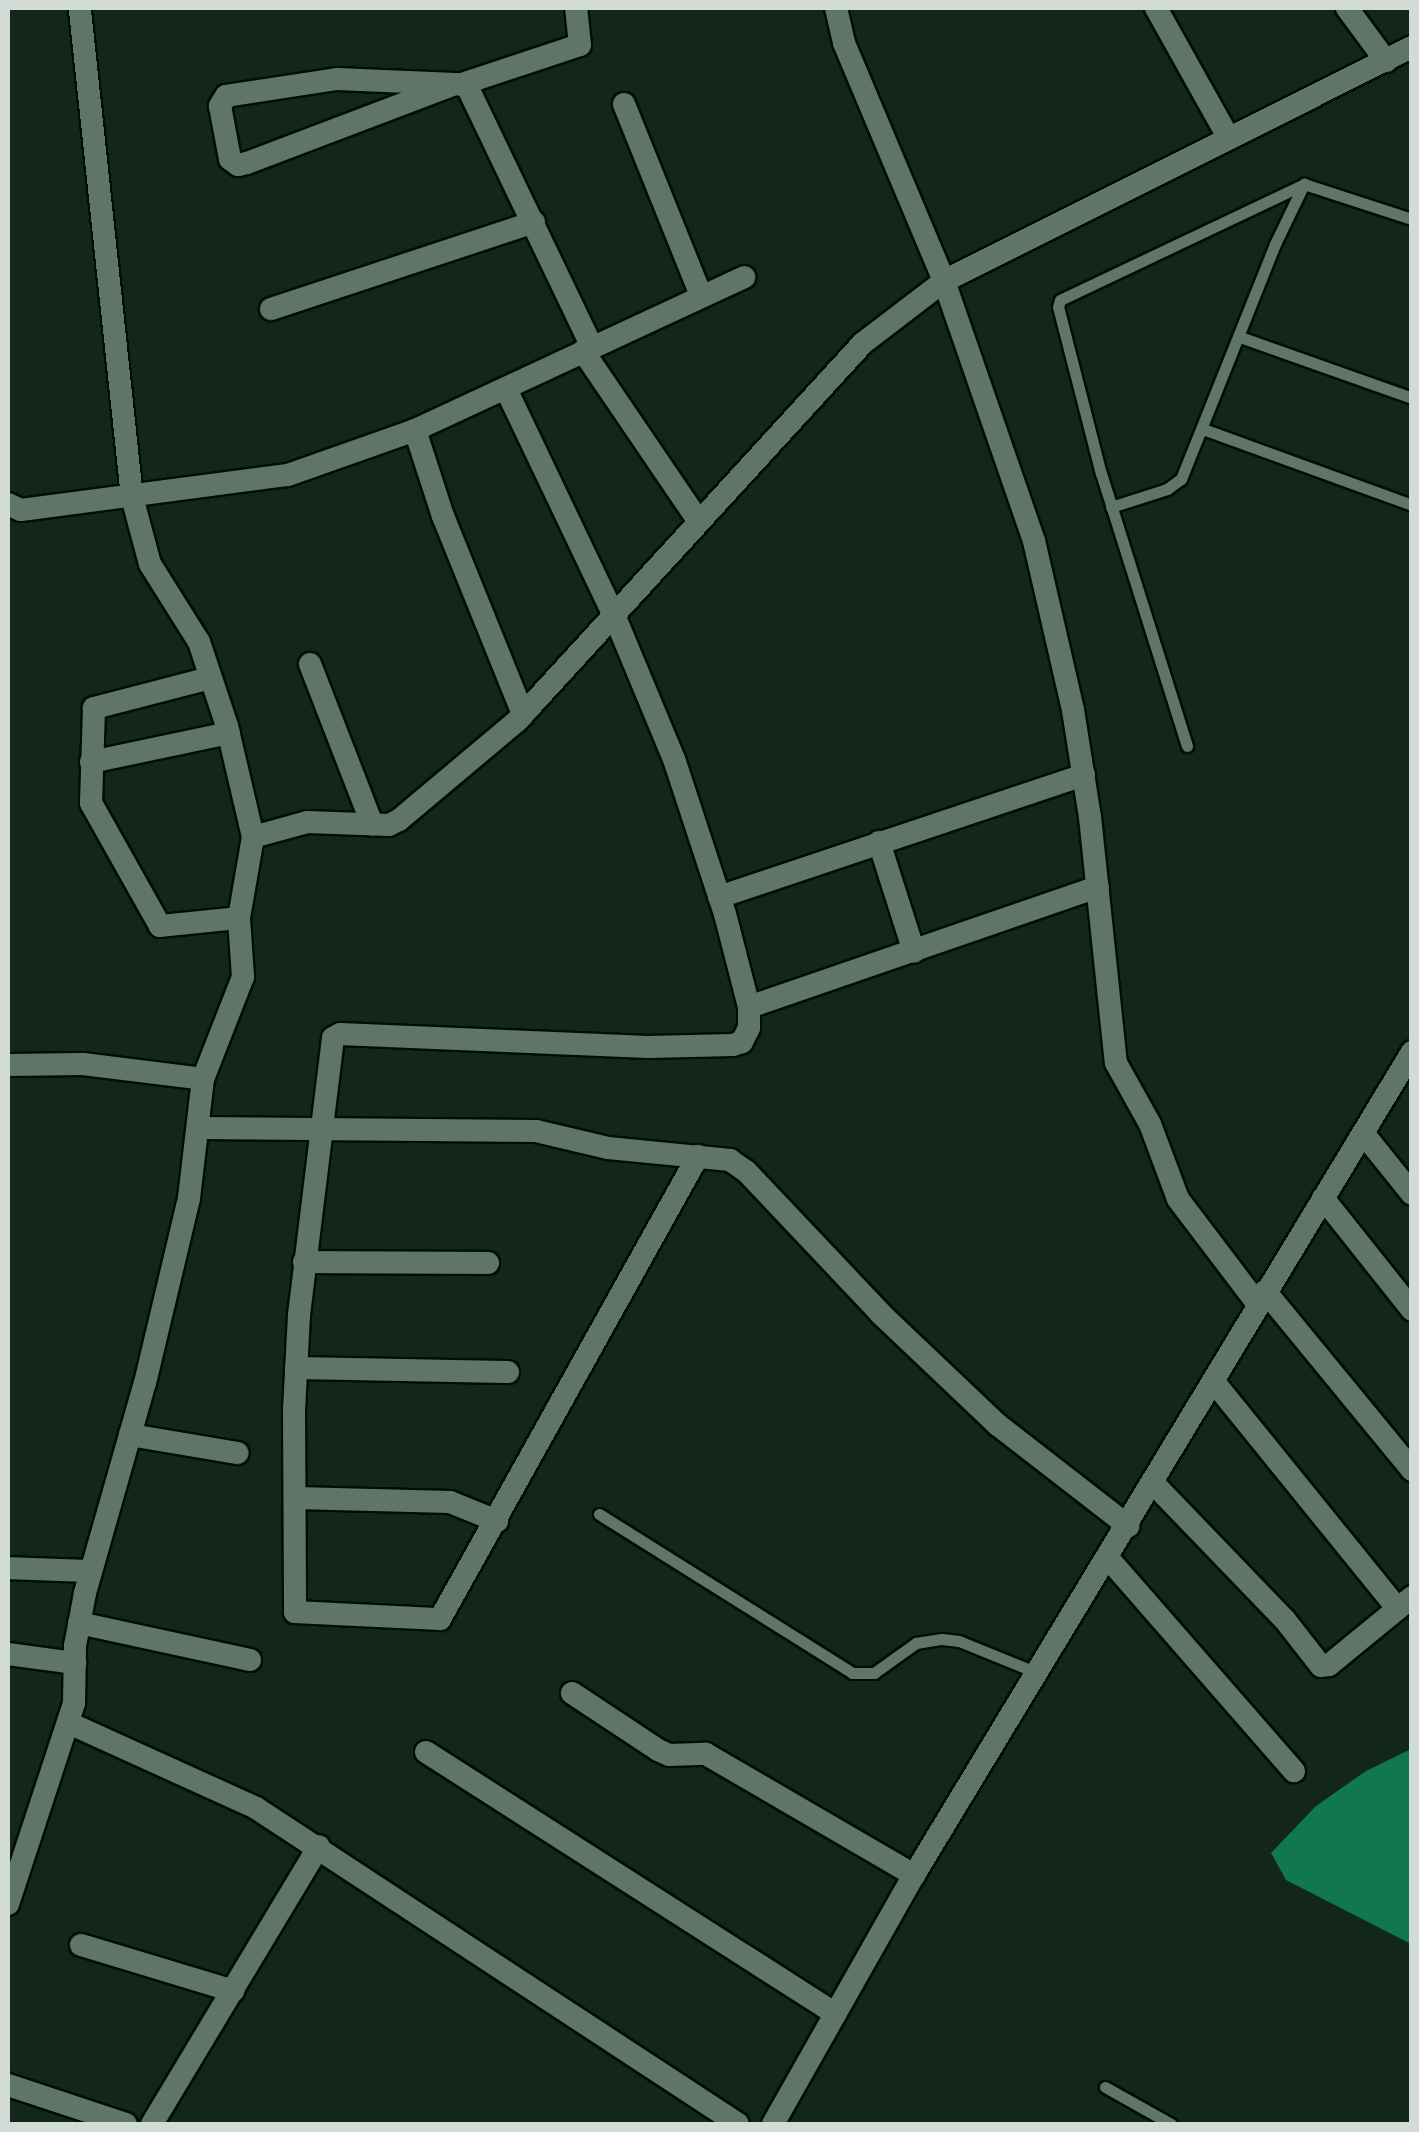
<!DOCTYPE html>
<html>
<head>
<meta charset="utf-8">
<style>
	body { margin:0 }
	#map { position:relative; width:1419px; height:2132px; overflow:hidden; background:#12261b; font-family:"Source Serif 4",serif }
	div>[style] { position:absolute }
	.water>* { inset:0; background:#11774e }
	.roads { filter:drop-shadow(2px 0 #000e06) drop-shadow(-2px 0 #000e06) drop-shadow(0 2px #000e06) drop-shadow(0 -2px #000e06) }
	.service>* { height:11px; margin:-5.5px; padding:0 5.5px; transform-origin:5.5px; border-radius:5.5px; background:#607569 }
	.minor>* { height:22px; margin:-11px; padding:0 11px; transform-origin:11px; border-radius:11px; background:#607569 }
	span { translate:-50% -50%; white-space:nowrap; text-align:center; line-height:1.15; -webkit-text-stroke:8px #091c12; paint-order:stroke }
	.frame { position:absolute; inset:0; border:10px solid #d0dcd5; pointer-events:none }
</style>
</head>
<body>
<div id="map">
	<div class="water">
		<i style="clip-path:polygon(1411px 1749px,1411px 1944px,1286px 1880px,1271px 1853px,1316px 1806px,1366px 1771px)"></i>
	</div>
	<div class="roads">
		<div class="service">
			<i style="left:1240px;top:337px;width:182px;rotate:19.5deg"></i>
			<i style="left:1203px;top:429px;width:222px;rotate:20deg"></i>
			<i style="left:1111px;top:507px;width:59px;rotate:-17.8deg"></i>
			<i style="left:1167px;top:489px;width:17px;rotate:-36deg"></i>
			<i style="left:1181px;top:479px;width:253px;rotate:-68.2deg"></i>
			<i style="left:1275px;top:244px;width:67px;rotate:-64.2deg"></i>
			<i style="left:1187px;top:746px;width:285px;rotate:-107.5deg"></i>
			<i style="left:1101px;top:474px;width:172px;rotate:-104.4deg"></i>
			<i style="left:1058px;top:307px;width:7px;rotate:-74deg"></i>
			<i style="left:1060px;top:300px;width:270px;rotate:-25.4deg"></i>
			<i style="left:1304px;top:184px;width:114px;rotate:18deg"></i>
			<i style="left:599px;top:1514px;width:299px;rotate:32.1deg"></i>
			<i style="left:852px;top:1673px;width:22px"></i>
			<i style="left:874px;top:1673px;width:52px;rotate:-35.5deg"></i>
			<i style="left:916px;top:1643px;width:26px;rotate:-9deg"></i>
			<i style="left:942px;top:1639px;width:17px;rotate:7deg"></i>
			<i style="left:959px;top:1641px;width:85px;rotate:22.1deg"></i>
			<i style="left:1105px;top:2087px;width:76px;rotate:29.3deg"></i>
		</div>
		<div class="minor">
			<i style="left:836px;top:8px;width:36px;rotate:77deg"></i>
			<i style="left:844px;top:43px;width:258px;rotate:67.2deg"></i>
			<i style="left:944px;top:281px;width:275px;rotate:70.9deg"></i>
			<i style="left:1034px;top:541px;width:173px;rotate:77deg"></i>
			<i style="left:1073px;top:710px;width:108px;rotate:81deg"></i>
			<i style="left:1090px;top:817px;width:247px;rotate:84deg"></i>
			<i style="left:1116px;top:1063px;width:70px;rotate:60.9deg"></i>
			<i style="left:1150px;top:1124px;width:80px;rotate:69.5deg"></i>
			<i style="left:1178px;top:1199px;width:131px;rotate:52.8deg"></i>
			<i style="left:1156px;top:8px;width:148px;rotate:60.8deg"></i>
			<i style="left:1347px;top:8px;width:66px;rotate:53.7deg"></i>
			<i style="left:455px;top:84px;width:118px;rotate:-177.6deg"></i>
			<i style="left:337px;top:79px;width:112px;rotate:171.3deg"></i>
			<i style="left:226px;top:96px;width:12px;rotate:121deg"></i>
			<i style="left:220px;top:106px;width:54px;rotate:79.3deg"></i>
			<i style="left:230px;top:159px;width:10px;rotate:37deg"></i>
			<i style="left:238px;top:165px;width:9px;rotate:-13deg"></i>
			<i style="left:247px;top:163px;width:222px;rotate:-20.8deg"></i>
			<i style="left:455px;top:84px;width:12px;rotate:9deg"></i>
			<i style="left:467px;top:86px;width:289px;rotate:64.4deg"></i>
			<i style="left:462px;top:84px;width:124px;rotate:-18.3deg"></i>
			<i style="left:580px;top:45px;width:37px;rotate:-96deg"></i>
			<i style="left:624px;top:104px;width:207px;rotate:68.1deg"></i>
			<i style="left:271px;top:309px;width:277px;rotate:-18.3deg"></i>
			<i style="left:583px;top:351px;width:204px;rotate:55.8deg"></i>
			<i style="left:506px;top:389px;width:250px;rotate:64.5deg"></i>
			<i style="left:614px;top:615px;width:156px;rotate:67.4deg"></i>
			<i style="left:674px;top:759px;width:163px;rotate:71.8deg"></i>
			<i style="left:725px;top:914px;width:96px;rotate:75.5deg"></i>
			<i style="left:749px;top:1007px;width:21px;rotate:90deg"></i>
			<i style="left:749px;top:1028px;width:16px;rotate:117deg"></i>
			<i style="left:742px;top:1042px;width:9px;rotate:162deg"></i>
			<i style="left:733px;top:1045px;width:85px;rotate:178.7deg"></i>
			<i style="left:648px;top:1047px;width:308px;rotate:-177.6deg"></i>
			<i style="left:340px;top:1034px;width:8px;rotate:150deg"></i>
			<i style="left:333px;top:1038px;width:279px;rotate:97deg"></i>
			<i style="left:299px;top:1315px;width:94px;rotate:93deg"></i>
			<i style="left:294px;top:1409px;width:203px;rotate:89.7deg"></i>
			<i style="left:295px;top:1612px;width:145px;rotate:2.8deg"></i>
			<i style="left:440px;top:1619px;width:530px;rotate:-60.87deg"></i>
			<i style="left:415px;top:430px;width:90px;rotate:72deg"></i>
			<i style="left:443px;top:516px;width:214px;rotate:68deg"></i>
			<i style="left:8px;top:504px;width:14px;rotate:25deg"></i>
			<i style="left:21px;top:510px;width:269px;rotate:-7.5deg"></i>
			<i style="left:288px;top:475px;width:135px;rotate:-19.5deg"></i>
			<i style="left:415px;top:430px;width:363px;rotate:-24.9deg"></i>
			<i style="left:310px;top:664px;width:172px;rotate:68.8deg"></i>
			<i style="left:210px;top:678px;width:120px;rotate:165.5deg"></i>
			<i style="left:94px;top:708px;width:95px;rotate:91.8deg"></i>
			<i style="left:91px;top:803px;width:141px;rotate:60.7deg"></i>
			<i style="left:160px;top:926px;width:79px;rotate:-5.8deg"></i>
			<i style="left:91px;top:762px;width:141px;rotate:-11.9deg"></i>
			<i style="left:253px;top:837px;width:56px;rotate:-15.5deg"></i>
			<i style="left:307px;top:822px;width:82px;rotate:2.1deg"></i>
			<i style="left:389px;top:825px;width:11px;rotate:-27deg"></i>
			<i style="left:399px;top:820px;width:154px;rotate:-40deg"></i>
			<i style="left:517px;top:721px;width:512px;rotate:-47.53deg"></i>
			<i style="left:863px;top:343px;width:102px;rotate:-37.4deg"></i>
			<i style="left:944px;top:281px;width:523px;rotate:-26.57deg"></i>
			<i style="left:879px;top:842px;width:115px;rotate:72.3deg"></i>
			<i style="left:719px;top:897px;width:385px;rotate:-18.5deg"></i>
			<i style="left:749px;top:1007px;width:369px;rotate:-19deg"></i>
			<i style="left:8px;top:1065px;width:75px;rotate:-0.8deg"></i>
			<i style="left:83px;top:1064px;width:121px;rotate:7.1deg"></i>
			<i style="left:200px;top:1128px;width:336px;rotate:0.5deg"></i>
			<i style="left:536px;top:1131px;width:74px;rotate:13.3deg"></i>
			<i style="left:608px;top:1148px;width:123px;rotate:5.6deg"></i>
			<i style="left:730px;top:1160px;width:19px;rotate:35deg"></i>
			<i style="left:746px;top:1171px;width:197px;rotate:46.6deg"></i>
			<i style="left:881px;top:1314px;width:161px;rotate:43.5deg"></i>
			<i style="left:998px;top:1425px;width:165px;rotate:37.8deg"></i>
			<i style="left:1363px;top:1133px;width:78px;rotate:51.2deg"></i>
			<i style="left:1323px;top:1198px;width:143px;rotate:51.5deg"></i>
			<i style="left:304px;top:1262px;width:184px;rotate:0.3deg"></i>
			<i style="left:1265px;top:1291px;width:232px;rotate:50.6deg"></i>
			<i style="left:296px;top:1368px;width:212px;rotate:1.1deg"></i>
			<i style="left:1214px;top:1382px;width:292px;rotate:51deg"></i>
			<i style="left:130px;top:1435px;width:109px;rotate:9.5deg"></i>
			<i style="left:1154px;top:1484px;width:189px;rotate:46.1deg"></i>
			<i style="left:1285px;top:1620px;width:58px;rotate:52deg"></i>
			<i style="left:1321px;top:1666px;width:8px;rotate:-7deg"></i>
			<i style="left:1329px;top:1665px;width:107px;rotate:-39.3deg"></i>
			<i style="left:296px;top:1498px;width:154px;rotate:1.5deg"></i>
			<i style="left:450px;top:1502px;width:51px;rotate:22deg"></i>
			<i style="left:1108px;top:1558px;width:283px;rotate:48.9deg"></i>
			<i style="left:8px;top:1568px;width:83px;rotate:2.1deg"></i>
			<i style="left:79px;top:1623px;width:175px;rotate:12.2deg"></i>
			<i style="left:8px;top:1654px;width:68px;rotate:7.7deg"></i>
			<i style="left:572px;top:1693px;width:103px;rotate:33.5deg"></i>
			<i style="left:658px;top:1750px;width:12px;rotate:24deg"></i>
			<i style="left:669px;top:1755px;width:37px;rotate:-2deg"></i>
			<i style="left:706px;top:1754px;width:241px;rotate:30.2deg"></i>
			<i style="left:69px;top:1723px;width:205px;rotate:24.4deg"></i>
			<i style="left:256px;top:1808px;width:576px;rotate:33.25deg"></i>
			<i style="left:426px;top:1752px;width:486px;rotate:32.6deg"></i>
			<i style="left:8px;top:1904px;width:212px;rotate:-71.8deg"></i>
			<i style="left:74px;top:1703px;width:57px;rotate:-89deg"></i>
			<i style="left:75px;top:1646px;width:54px;rotate:-79.3deg"></i>
			<i style="left:85px;top:1593px;width:218px;rotate:-74.1deg"></i>
			<i style="left:145px;top:1383px;width:190px;rotate:-76.6deg"></i>
			<i style="left:189px;top:1198px;width:120px;rotate:-83.3deg"></i>
			<i style="left:203px;top:1079px;width:110px;rotate:-68.6deg"></i>
			<i style="left:243px;top:977px;width:59px;rotate:-93.9deg"></i>
			<i style="left:239px;top:918px;width:82px;rotate:-80.2deg"></i>
			<i style="left:253px;top:837px;width:114px;rotate:-103.2deg"></i>
			<i style="left:227px;top:726px;width:89px;rotate:-108.4deg"></i>
			<i style="left:199px;top:642px;width:92px;rotate:-122.1deg"></i>
			<i style="left:150px;top:564px;width:69px;rotate:-105deg"></i>
			<i style="left:132px;top:497px;width:492px;rotate:-96.1deg"></i>
			<i style="left:81px;top:1945px;width:159px;rotate:16.8deg"></i>
			<i style="left:8px;top:2085px;width:124px;rotate:18.3deg"></i>
			<i style="left:152px;top:2124px;width:324px;rotate:-59deg"></i>
			<i style="left:773px;top:2124px;width:286px;rotate:-60.5deg"></i>
			<i style="left:914px;top:1875px;width:962px;rotate:-58.82deg"></i>
		</div>
	</div>
	<div class="frame"></div>
</div>
</body>
</html>
